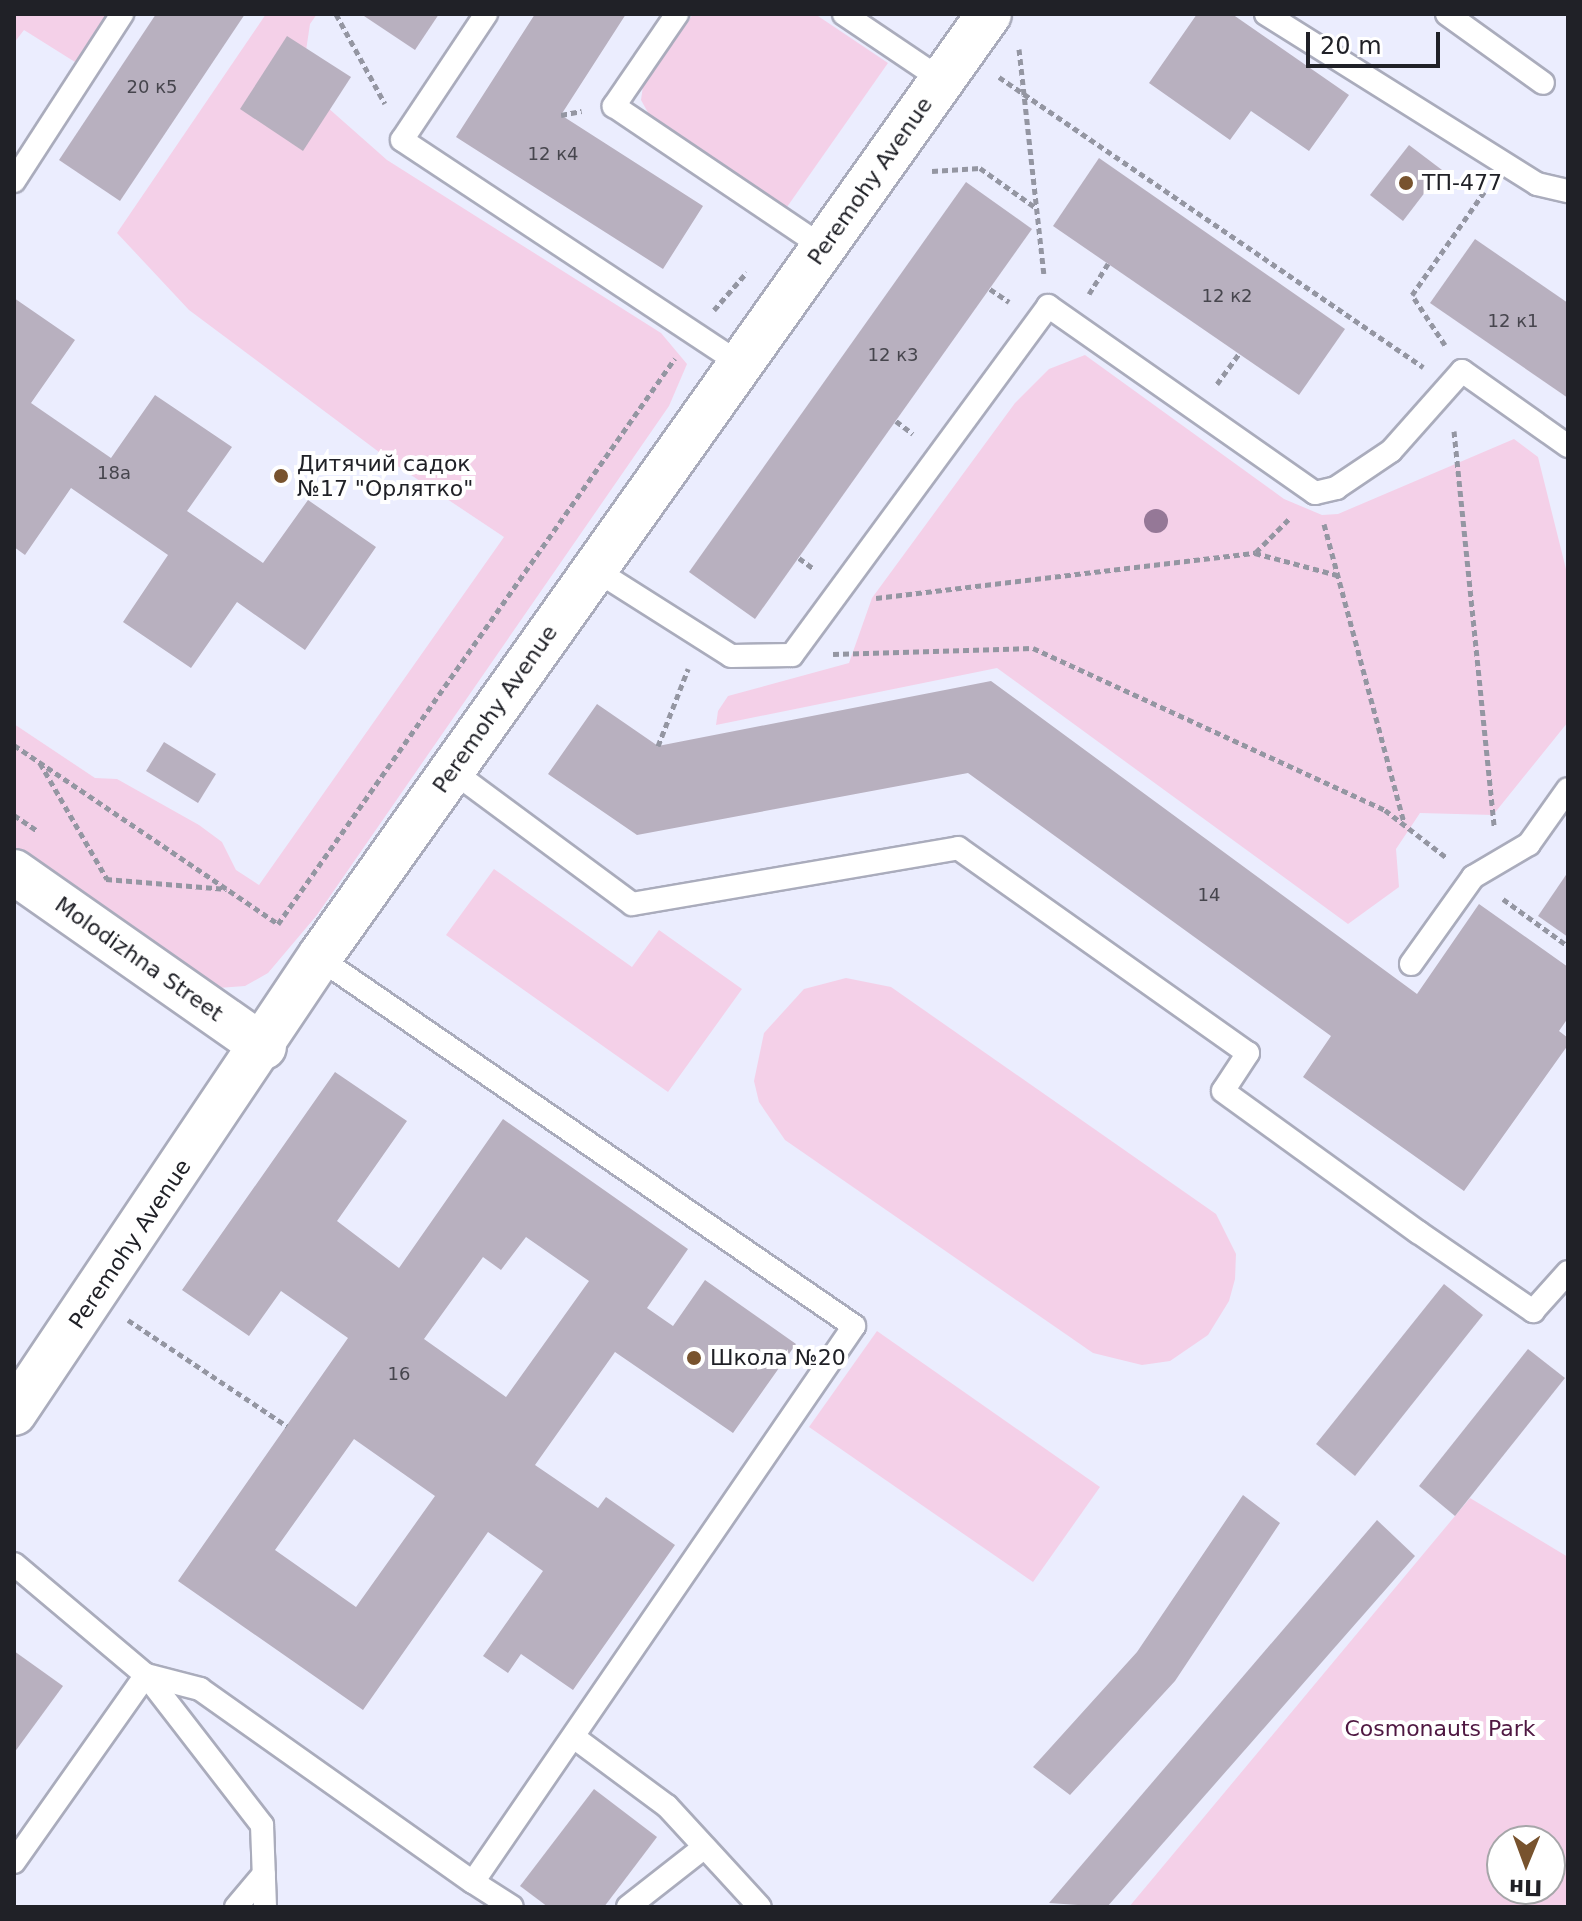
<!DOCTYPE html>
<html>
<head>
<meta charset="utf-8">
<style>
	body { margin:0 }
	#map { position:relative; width:1582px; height:1921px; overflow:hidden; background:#ebedfe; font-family:"DejaVu Sans",sans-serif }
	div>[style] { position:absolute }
	.green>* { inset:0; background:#f4d0e8 }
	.building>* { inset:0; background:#b8b0bf }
	.path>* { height:5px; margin-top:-2.5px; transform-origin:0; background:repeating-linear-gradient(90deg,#9496a2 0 6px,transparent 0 10px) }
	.roads { filter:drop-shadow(2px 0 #aaacbc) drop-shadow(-2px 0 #aaacbc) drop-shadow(0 2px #aaacbc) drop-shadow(0 -2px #aaacbc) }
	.service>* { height:22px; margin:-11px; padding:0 11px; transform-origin:11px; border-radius:11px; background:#fff }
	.minor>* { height:44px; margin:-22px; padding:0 22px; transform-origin:22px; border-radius:22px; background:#fff }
	.trees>* { width:24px; height:24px; margin:-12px; border-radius:50%; background:#957897 }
	.dots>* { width:22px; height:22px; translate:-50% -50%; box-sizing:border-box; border:4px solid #fff; border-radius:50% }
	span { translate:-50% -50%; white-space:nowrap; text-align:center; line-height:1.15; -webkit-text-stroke:8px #fff; paint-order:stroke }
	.number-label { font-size:18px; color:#46454d }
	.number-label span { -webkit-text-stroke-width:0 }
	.street-label { font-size:22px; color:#202127 }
	.poi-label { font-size:22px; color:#202127 }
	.left { translate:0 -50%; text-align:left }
	.park-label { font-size:22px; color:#4f1842 }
	.frame { position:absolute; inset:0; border:16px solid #202127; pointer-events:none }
	.north { position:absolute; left:1486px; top:1825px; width:80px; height:80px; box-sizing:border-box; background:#fff; border:2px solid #a6a6a9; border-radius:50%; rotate:181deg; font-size:22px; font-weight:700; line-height:32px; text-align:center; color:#202127 }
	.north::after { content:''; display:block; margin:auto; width:28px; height:36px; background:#78532e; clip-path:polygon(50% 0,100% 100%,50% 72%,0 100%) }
	.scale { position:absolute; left:1306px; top:32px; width:134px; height:36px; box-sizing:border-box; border:4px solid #202127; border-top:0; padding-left:10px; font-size:24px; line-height:28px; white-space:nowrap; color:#202127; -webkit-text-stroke:6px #fff; paint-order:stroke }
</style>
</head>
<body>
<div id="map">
	<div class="green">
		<i style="clip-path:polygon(14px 14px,108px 14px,75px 62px,24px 30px,14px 43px)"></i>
		<i style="clip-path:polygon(266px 14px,317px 14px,310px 24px,301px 84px,387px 160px,661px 333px,687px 364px,669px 406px,317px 915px,268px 973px,245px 986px,218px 988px,14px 855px,14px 724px,95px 778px,117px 779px,199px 825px,222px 842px,236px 870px,259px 885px,504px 537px,399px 467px,189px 310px,117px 233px)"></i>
		<i style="clip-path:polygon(693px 14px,815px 14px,888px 63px,787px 207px,651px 118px,641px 100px,643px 86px)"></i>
		<i style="clip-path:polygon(1085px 355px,1284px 499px,1322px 515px,1338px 514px,1514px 439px,1538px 457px,1568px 577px,1568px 722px,1493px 815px,1420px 813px,1396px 849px,1399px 887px,1348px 924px,997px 668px,716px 725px,718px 711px,728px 696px,849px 663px,872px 598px,1015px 403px,1049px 369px)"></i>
		<i style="clip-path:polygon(494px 869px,632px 967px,659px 930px,742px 989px,668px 1092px,446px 935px)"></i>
		<i style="clip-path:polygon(846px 978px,891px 987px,1216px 1214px,1236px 1254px,1235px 1279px,1229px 1301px,1208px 1335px,1170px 1361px,1142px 1365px,1093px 1353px,785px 1140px,759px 1102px,754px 1081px,764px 1033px,804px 989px)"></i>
		<i style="clip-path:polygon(877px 1331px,1100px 1487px,1033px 1582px,809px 1427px)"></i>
		<i style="clip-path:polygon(evenodd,1470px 1498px,1568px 1557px,1568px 1907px,1129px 1907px,1470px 1498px,1502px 1841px,1550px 1841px,1550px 1889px,1502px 1889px,1502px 1841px)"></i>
	</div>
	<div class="building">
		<i style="clip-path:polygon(156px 14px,245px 14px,120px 201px,59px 160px)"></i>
		<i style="clip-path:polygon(361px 14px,439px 14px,415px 50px)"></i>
		<i style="clip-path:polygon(535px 14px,626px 14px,561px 115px,703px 206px,663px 269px,456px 137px)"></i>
		<i style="clip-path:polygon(1197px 14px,1232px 14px,1349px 95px,1309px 151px,1251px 111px,1230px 140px,1149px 83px)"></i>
		<i style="clip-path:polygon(287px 36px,351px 77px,303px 151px,240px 109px)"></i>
		<i style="clip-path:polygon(1409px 145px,1442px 170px,1403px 221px,1370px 195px)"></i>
		<i style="clip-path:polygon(1099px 158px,1345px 329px,1299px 395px,1053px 226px)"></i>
		<i style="clip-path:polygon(966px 182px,1032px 229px,755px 619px,689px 572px)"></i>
		<i style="clip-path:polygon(1475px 239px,1568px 303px,1568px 398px,1430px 303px)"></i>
		<i style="clip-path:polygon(14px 298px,75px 340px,31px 403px,111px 458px,155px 395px,232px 447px,187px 511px,263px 563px,308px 500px,376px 547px,305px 650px,237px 602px,191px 668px,123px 622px,168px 555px,71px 488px,25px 555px,14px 547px)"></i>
		<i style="clip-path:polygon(991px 681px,1417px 994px,1479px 904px,1568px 967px,1568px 1018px,1559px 1031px,1568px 1038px,1568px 1045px,1464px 1191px,1303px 1077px,1331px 1036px,968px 773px,637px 835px,548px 774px,597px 704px,658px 746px)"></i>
		<i style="clip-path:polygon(164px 742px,216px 774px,198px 803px,146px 771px)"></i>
		<i style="clip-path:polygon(1568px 872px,1568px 937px,1538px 916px)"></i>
		<i style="clip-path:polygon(evenodd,335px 1072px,407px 1121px,337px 1221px,399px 1268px,503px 1119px,688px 1249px,647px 1308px,673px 1326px,705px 1280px,796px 1344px,733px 1433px,615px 1352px,535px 1465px,598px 1508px,606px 1497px,675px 1545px,573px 1690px,521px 1654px,508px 1673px,483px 1656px,543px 1571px,488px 1532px,363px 1710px,178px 1581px,348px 1338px,281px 1291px,249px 1336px,182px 1290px,335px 1072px,526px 1237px,589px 1281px,506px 1397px,424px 1339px,483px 1257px,501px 1270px,526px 1237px,335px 1072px,354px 1439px,435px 1496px,356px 1607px,275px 1550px,354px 1439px)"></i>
		<i style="clip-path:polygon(1444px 1284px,1483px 1315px,1355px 1476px,1316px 1444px)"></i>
		<i style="clip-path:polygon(1528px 1349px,1565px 1378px,1455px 1516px,1419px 1486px)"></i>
		<i style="clip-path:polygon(1243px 1495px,1280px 1523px,1175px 1681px,1070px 1795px,1033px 1767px,1137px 1652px)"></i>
		<i style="clip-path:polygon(1377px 1520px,1415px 1556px,1107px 1907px,1049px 1903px)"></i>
		<i style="clip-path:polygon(14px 1651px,63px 1686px,14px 1753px)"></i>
		<i style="clip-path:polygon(594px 1789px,657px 1837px,604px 1907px,548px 1907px,520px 1886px)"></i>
	</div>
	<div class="path">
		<i style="left:336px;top:14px;width:102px;rotate:61.4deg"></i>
		<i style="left:1019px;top:49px;width:226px;rotate:83.7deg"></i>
		<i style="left:999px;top:77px;width:514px;rotate:34.37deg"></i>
		<i style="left:561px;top:115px;width:21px;rotate:-11deg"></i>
		<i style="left:932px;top:171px;width:48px;rotate:-3.6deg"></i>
		<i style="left:980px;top:168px;width:69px;rotate:35.5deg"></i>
		<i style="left:990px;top:289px;width:23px;rotate:34deg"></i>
		<i style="left:1089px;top:294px;width:36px;rotate:-58deg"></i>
		<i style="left:714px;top:310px;width:50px;rotate:-49deg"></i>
		<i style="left:1445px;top:345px;width:60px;rotate:-123.4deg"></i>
		<i style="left:1412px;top:295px;width:126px;rotate:-55deg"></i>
		<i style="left:1217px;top:384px;width:37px;rotate:-54deg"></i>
		<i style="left:896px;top:421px;width:21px;rotate:37deg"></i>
		<i style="left:1454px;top:431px;width:398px;rotate:84.2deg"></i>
		<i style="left:1324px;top:524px;width:310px;rotate:75deg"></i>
		<i style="left:1256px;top:552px;width:49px;rotate:-45deg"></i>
		<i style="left:799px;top:558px;width:19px;rotate:36deg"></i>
		<i style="left:876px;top:598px;width:382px;rotate:-6.8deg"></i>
		<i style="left:1255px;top:553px;width:85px;rotate:15deg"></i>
		<i style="left:833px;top:654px;width:200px;rotate:-1.7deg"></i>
		<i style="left:1033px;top:648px;width:387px;rotate:24.7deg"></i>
		<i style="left:1385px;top:810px;width:78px;rotate:37.7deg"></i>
		<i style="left:14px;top:745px;width:319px;rotate:34.1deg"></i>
		<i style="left:658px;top:746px;width:83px;rotate:-68.7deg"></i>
		<i style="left:40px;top:763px;width:134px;rotate:60deg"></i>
		<i style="left:14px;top:815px;width:27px;rotate:34deg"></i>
		<i style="left:106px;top:879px;width:121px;rotate:4.7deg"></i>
		<i style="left:1503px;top:899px;width:80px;rotate:35.9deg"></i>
		<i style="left:278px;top:924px;width:691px;rotate:-54.95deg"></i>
		<i style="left:128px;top:1320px;width:191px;rotate:33.7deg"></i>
	</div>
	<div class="roads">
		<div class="service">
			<i style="left:486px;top:14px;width:151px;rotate:123.7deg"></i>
			<i style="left:402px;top:140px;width:405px;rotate:33.5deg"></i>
			<i style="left:677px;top:14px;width:112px;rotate:124.4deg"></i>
			<i style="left:614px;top:106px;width:252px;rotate:34deg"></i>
			<i style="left:844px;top:14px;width:118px;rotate:34deg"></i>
			<i style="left:1266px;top:14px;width:320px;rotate:32.1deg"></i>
			<i style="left:1537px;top:184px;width:32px;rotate:13deg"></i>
			<i style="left:1447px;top:14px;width:118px;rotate:35.7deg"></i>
			<i style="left:14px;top:181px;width:199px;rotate:-57.1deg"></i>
			<i style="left:594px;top:569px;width:162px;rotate:32.4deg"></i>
			<i style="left:731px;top:656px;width:61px;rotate:-0.9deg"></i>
			<i style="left:792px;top:655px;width:433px;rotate:-53.7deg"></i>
			<i style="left:1048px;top:306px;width:326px;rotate:35deg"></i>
			<i style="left:1315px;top:493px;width:22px;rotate:-13deg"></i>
			<i style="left:1336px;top:488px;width:66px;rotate:-33.9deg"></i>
			<i style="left:1391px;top:451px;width:107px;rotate:-48.4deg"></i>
			<i style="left:1462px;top:371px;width:130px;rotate:35.3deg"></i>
			<i style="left:451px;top:770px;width:225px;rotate:36.5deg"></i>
			<i style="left:632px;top:904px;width:331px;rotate:-9.7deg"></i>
			<i style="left:958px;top:848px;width:355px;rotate:35.3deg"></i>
			<i style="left:1248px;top:1053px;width:45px;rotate:123.3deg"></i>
			<i style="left:1223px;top:1091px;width:241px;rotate:35.9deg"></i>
			<i style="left:1418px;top:1232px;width:140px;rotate:34.5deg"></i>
			<i style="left:1533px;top:1311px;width:52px;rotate:-48.1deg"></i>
			<i style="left:1411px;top:964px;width:107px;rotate:-54.5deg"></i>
			<i style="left:1473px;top:877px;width:65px;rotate:-30.5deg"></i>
			<i style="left:1529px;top:844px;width:67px;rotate:-54.7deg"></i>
			<i style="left:14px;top:1564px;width:172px;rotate:40.1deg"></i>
			<i style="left:146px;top:1675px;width:56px;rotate:14.5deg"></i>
			<i style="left:200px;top:1689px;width:334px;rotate:35.3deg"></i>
			<i style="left:473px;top:1882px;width:674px;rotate:-55.58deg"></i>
			<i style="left:854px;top:1326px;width:649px;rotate:-145.48deg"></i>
			<i style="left:575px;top:1738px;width:114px;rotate:36.5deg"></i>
			<i style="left:667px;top:1806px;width:137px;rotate:47.4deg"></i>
			<i style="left:14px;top:1862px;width:229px;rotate:-54.8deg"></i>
			<i style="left:146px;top:1675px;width:190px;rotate:52.3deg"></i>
			<i style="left:262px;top:1825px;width:82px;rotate:87.9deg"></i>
			<i style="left:473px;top:1882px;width:46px;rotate:32.7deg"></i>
			<i style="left:236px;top:1907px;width:43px;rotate:-49.7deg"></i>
			<i style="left:628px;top:1907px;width:94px;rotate:-38.1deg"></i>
		</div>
		<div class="minor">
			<i style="left:14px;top:872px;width:305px;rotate:35deg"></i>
			<i style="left:14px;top:1413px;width:551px;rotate:-56.17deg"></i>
			<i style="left:321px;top:955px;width:1154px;rotate:-54.63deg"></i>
		</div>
	</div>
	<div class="trees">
		<i style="left:1156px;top:521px"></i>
	</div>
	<div class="dots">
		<i style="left:1406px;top:183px;background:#78532e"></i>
		<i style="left:281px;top:476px;background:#78532e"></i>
		<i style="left:694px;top:1358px;background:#78532e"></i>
	</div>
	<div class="number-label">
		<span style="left:152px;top:87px">20 к5</span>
		<span style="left:553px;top:154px">12 к4</span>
		<span style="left:1227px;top:296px">12 к2</span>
		<span style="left:1513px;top:321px">12 к1</span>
		<span style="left:893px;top:355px">12 к3</span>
		<span style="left:114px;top:473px">18а</span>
		<span style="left:1209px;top:895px">14</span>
		<span style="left:399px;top:1374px">16</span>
	</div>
	<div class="street-label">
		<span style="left:870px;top:181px;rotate:-55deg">Peremohy Avenue</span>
		<span style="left:495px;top:709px;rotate:-55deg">Peremohy Avenue</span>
		<span style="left:139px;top:959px;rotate:35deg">Molodizhna Street</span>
		<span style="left:130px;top:1244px;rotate:-56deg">Peremohy Avenue</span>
	</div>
	<div class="poi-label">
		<span class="left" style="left:1422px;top:183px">ТП-477</span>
		<span class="left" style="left:297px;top:476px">Дитячий садок<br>№17 "Орлятко"</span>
		<span class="left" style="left:710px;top:1358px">Школа №20</span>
	</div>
	<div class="park-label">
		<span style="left:1440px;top:1729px">Cosmonauts Park</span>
	</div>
	<div class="frame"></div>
	<div class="north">Пн</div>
	<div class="scale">20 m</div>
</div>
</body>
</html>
